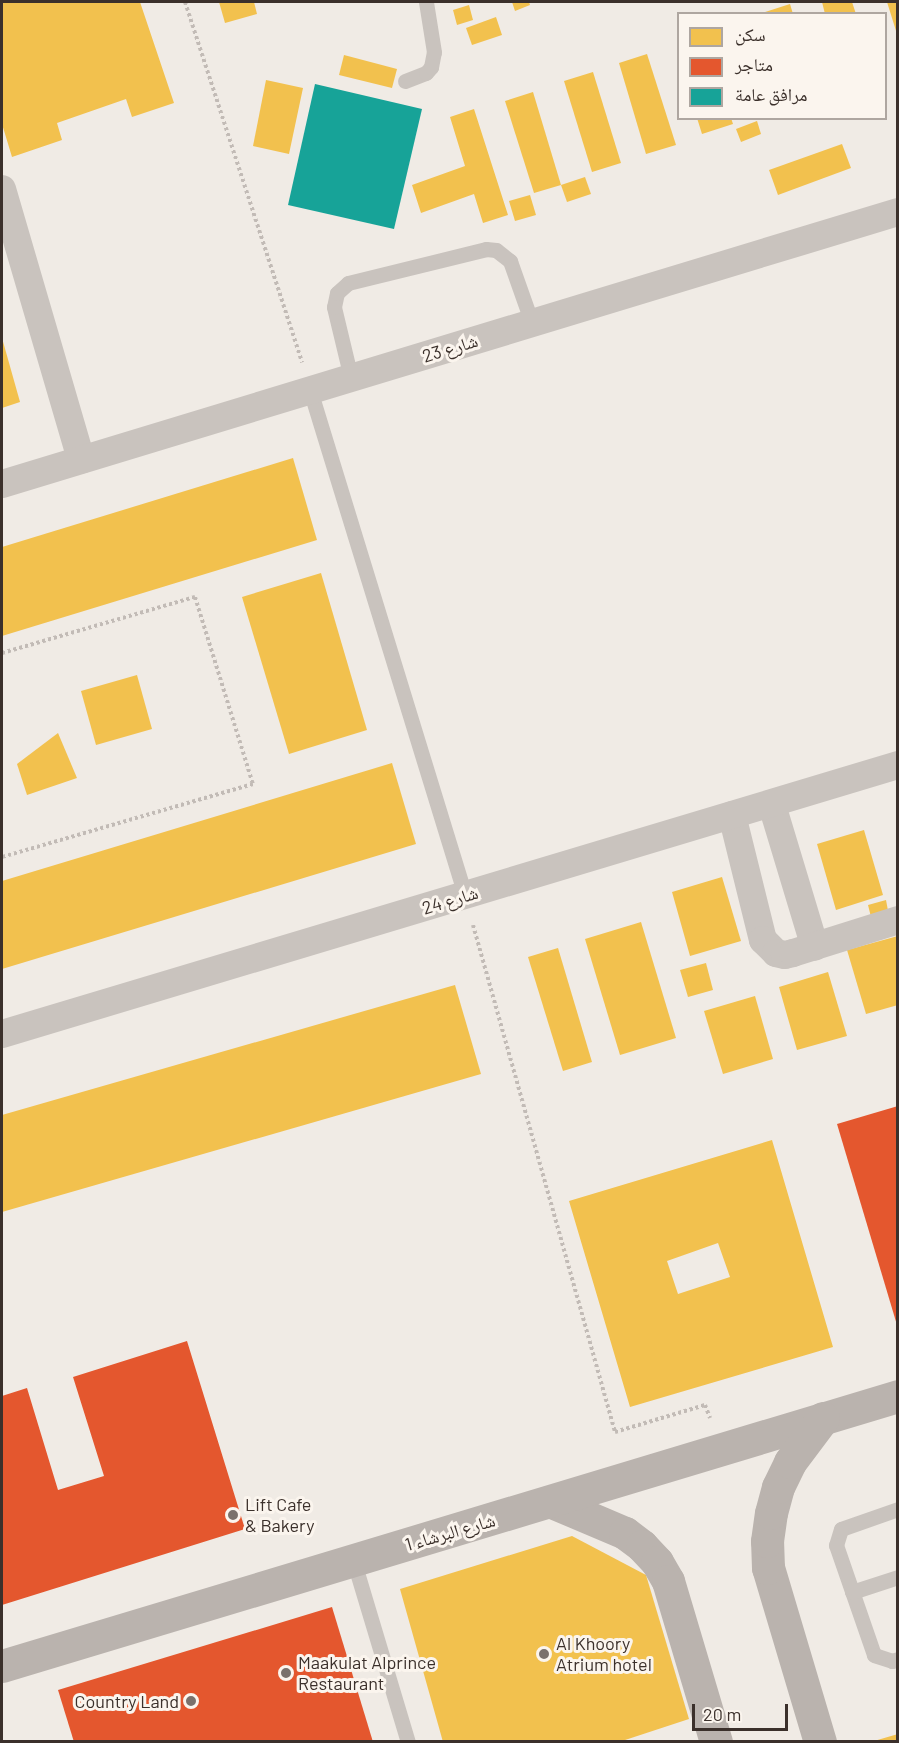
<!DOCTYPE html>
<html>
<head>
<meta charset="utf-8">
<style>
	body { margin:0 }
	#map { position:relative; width:899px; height:1743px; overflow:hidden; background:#f0ebe5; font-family:Barlow,"Noto Naskh Arabic",sans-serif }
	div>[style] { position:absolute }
	.homes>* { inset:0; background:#f2c14e }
	.shops>* { inset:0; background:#e4572e }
	.public>* { inset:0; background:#17a398 }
	.path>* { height:4px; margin-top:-2px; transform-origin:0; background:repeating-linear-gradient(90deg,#c2bbb6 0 3px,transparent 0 6px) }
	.lane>* { height:15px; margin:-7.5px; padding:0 7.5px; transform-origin:7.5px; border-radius:7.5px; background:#c9c3be }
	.street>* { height:28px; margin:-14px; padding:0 14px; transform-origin:14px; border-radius:14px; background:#c9c3be }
	.secondary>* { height:33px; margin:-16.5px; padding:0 16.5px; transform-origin:16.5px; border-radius:16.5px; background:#bab3ae }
	.dots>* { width:16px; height:16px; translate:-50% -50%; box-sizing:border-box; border:3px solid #fbf5ee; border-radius:50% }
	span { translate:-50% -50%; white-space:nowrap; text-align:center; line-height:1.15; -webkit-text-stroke:6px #fbf5ee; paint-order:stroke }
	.street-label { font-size:18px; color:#3b302b }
	.poi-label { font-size:18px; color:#3b302b }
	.left { translate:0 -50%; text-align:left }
	.right { translate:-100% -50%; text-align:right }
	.frame { position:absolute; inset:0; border:3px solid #3b302b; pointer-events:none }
	.legend { position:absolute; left:677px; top:12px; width:210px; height:108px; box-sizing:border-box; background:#fbf5ee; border:2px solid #aea6a0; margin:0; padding:8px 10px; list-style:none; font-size:18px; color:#3b302b }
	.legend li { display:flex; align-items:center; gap:12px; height:30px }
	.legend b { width:30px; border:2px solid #aea6a0 }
	.scale { position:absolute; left:692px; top:1704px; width:96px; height:27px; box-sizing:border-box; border:3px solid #3b302b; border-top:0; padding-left:8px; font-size:18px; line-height:21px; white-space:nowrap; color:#3b302b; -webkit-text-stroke:4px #fbf5ee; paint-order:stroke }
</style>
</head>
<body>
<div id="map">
	<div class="homes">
		<i style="clip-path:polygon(2px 2px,140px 2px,174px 103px,132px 117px,126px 99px,57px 123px,62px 140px,12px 157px,2px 124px)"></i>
		<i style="clip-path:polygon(219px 2px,254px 2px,257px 14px,225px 23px)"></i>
		<i style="clip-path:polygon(512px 2px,529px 2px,530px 5px,515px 11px)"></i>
		<i style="clip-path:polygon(822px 2px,852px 2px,856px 14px,825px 14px)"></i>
		<i style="clip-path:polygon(887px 2px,898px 2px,898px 34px,897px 34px)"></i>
		<i style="clip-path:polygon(790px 4px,793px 14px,762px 14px,762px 13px)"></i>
		<i style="clip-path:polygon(469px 5px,473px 20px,457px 25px,453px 10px)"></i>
		<i style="clip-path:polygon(496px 17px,502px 35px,472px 45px,466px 28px)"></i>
		<i style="clip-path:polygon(647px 54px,676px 145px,646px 154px,619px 63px)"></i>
		<i style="clip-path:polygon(344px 55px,397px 69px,392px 88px,339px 75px)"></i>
		<i style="clip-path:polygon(593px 72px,621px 163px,592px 172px,564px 81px)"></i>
		<i style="clip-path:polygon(266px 80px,303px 88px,289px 154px,253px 146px)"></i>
		<i style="clip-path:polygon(533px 92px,561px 185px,534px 193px,505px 101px)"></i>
		<i style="clip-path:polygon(474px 109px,508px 215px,483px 223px,474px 194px,421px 213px,412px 185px,465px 166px,450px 117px)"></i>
		<i style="clip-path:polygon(697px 118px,731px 118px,733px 124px,702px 134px)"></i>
		<i style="clip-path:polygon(757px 121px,761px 134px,741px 142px,736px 129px)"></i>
		<i style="clip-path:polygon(842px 144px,851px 168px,778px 195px,769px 170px)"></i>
		<i style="clip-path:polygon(585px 177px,591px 194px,567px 202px,561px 185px)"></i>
		<i style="clip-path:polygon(530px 195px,536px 215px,515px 221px,509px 201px)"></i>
		<i style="clip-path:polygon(2px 338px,20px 402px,2px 408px)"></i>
		<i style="clip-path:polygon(293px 458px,317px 540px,2px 636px,2px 547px)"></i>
		<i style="clip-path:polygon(321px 573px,367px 730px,289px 754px,242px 597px)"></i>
		<i style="clip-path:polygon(137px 675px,152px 729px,96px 745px,81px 691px)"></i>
		<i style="clip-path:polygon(58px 733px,77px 778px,27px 795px,17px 764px)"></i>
		<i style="clip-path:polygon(392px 763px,416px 844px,2px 969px,2px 881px)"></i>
		<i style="clip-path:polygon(864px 830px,883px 895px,836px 910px,817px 844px)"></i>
		<i style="clip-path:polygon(722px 877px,741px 941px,690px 956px,672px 892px)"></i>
		<i style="clip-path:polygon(886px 900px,890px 921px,873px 925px,868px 905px)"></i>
		<i style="clip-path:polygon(641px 922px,676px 1038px,620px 1055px,585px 939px)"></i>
		<i style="clip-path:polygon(898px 936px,898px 1005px,866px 1014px,847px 950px)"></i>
		<i style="clip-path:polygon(558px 948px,592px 1062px,563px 1071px,528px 957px)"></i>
		<i style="clip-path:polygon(706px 963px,713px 990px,688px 997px,680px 970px)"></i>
		<i style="clip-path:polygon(828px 972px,847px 1036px,797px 1050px,779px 987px)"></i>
		<i style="clip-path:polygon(455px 985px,481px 1074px,2px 1212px,2px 1115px)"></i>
		<i style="clip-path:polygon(755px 996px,773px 1059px,723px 1074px,704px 1011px)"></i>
		<i style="clip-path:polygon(evenodd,772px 1140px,833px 1347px,630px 1407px,569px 1201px,772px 1140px,718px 1243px,730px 1277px,678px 1294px,667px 1261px,718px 1243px)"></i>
		<i style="clip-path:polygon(572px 1536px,646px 1575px,689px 1719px,619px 1742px,443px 1742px,400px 1589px)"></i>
		<i style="clip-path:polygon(898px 1734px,898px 1742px,874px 1742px,874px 1741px)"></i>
	</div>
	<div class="shops">
		<i style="clip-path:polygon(898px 1106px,898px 1325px,897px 1325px,837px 1124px)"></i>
		<i style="clip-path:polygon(187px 1341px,245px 1529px,2px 1605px,2px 1396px,27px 1388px,58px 1490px,104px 1476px,73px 1377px)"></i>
		<i style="clip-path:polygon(332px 1607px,373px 1742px,74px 1742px,58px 1690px)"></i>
	</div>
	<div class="public">
		<i style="clip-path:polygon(315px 84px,422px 109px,394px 229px,288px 205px)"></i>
	</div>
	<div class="path">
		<i style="left:185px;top:2px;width:379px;rotate:72deg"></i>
		<i style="left:2px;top:653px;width:201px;rotate:-16.2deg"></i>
		<i style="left:195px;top:597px;width:196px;rotate:72.8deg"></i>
		<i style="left:253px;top:784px;width:261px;rotate:163.8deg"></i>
		<i style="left:473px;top:925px;width:527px;rotate:74.35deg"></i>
		<i style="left:615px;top:1432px;width:94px;rotate:-16.7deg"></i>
		<i style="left:705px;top:1405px;width:14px;rotate:69deg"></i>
	</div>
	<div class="lane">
		<i style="left:405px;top:81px;width:22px;rotate:-21deg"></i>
		<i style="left:426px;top:73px;width:8px;rotate:-50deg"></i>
		<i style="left:431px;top:67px;width:15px;rotate:-79deg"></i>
		<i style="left:434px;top:52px;width:51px;rotate:-99.1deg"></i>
		<i style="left:351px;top:378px;width:73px;rotate:-103.5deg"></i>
		<i style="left:334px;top:307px;width:14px;rotate:-78deg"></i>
		<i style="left:337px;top:293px;width:15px;rotate:-42deg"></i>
		<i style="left:348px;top:283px;width:142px;rotate:-13.8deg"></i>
		<i style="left:486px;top:249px;width:10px;rotate:6deg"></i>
		<i style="left:496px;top:250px;width:18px;rotate:38deg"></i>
		<i style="left:510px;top:261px;width:66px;rotate:70.5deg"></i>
		<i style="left:310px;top:390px;width:528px;rotate:72.94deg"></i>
		<i style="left:898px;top:1509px;width:60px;rotate:160.7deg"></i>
		<i style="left:841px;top:1529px;width:17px;rotate:107deg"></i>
		<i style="left:836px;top:1545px;width:116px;rotate:70.9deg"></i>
		<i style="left:874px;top:1655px;width:19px;rotate:18deg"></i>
		<i style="left:892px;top:1661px;width:6px;rotate:-18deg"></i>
		<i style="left:353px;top:1559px;width:191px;rotate:73.3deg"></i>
		<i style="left:852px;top:1592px;width:48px;rotate:-18.1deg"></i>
	</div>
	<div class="street">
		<i style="left:2px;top:189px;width:282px;rotate:73.7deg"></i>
		<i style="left:2px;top:484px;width:936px;rotate:-16.89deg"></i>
		<i style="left:772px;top:805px;width:148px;rotate:73.2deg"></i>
		<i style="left:732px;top:815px;width:129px;rotate:76.1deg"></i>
		<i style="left:763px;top:940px;width:18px;rotate:45deg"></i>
		<i style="left:776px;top:953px;width:9px;rotate:13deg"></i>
		<i style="left:785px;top:955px;width:8px;rotate:-14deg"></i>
		<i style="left:793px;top:953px;width:110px;rotate:-17.4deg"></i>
		<i style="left:2px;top:1034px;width:936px;rotate:-16.71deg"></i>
	</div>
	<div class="secondary">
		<i style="left:552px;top:1502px;width:79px;rotate:23deg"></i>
		<i style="left:625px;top:1533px;width:21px;rotate:37deg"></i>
		<i style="left:642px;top:1546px;width:22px;rotate:47deg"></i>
		<i style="left:657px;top:1562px;width:22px;rotate:60deg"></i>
		<i style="left:668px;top:1581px;width:168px;rotate:73.4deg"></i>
		<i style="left:2px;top:1666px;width:936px;rotate:-16.77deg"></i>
		<i style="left:820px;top:1742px;width:182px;rotate:-106.6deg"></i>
		<i style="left:768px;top:1568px;width:27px;rotate:-92deg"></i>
		<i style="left:767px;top:1541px;width:28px;rotate:-82deg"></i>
		<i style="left:771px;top:1513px;width:27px;rotate:-75deg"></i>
		<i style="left:778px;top:1487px;width:28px;rotate:-64deg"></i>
		<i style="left:790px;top:1462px;width:55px;rotate:-53.1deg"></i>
	</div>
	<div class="dots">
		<i style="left:233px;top:1515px;background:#7a716c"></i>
		<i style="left:544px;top:1654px;background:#7a716c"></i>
		<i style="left:286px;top:1673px;background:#7a716c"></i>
		<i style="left:191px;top:1701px;background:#7a716c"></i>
	</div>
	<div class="street-label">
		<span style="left:450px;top:348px;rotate:-17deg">شارع 23</span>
		<span style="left:450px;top:900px;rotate:-17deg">شارع 24</span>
		<span style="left:450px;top:1532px;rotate:-16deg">شارع البرشاء 1</span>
	</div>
	<div class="poi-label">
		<span class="left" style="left:245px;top:1515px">Lift Cafe<br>&amp; Bakery</span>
		<span class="left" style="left:556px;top:1654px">Al Khoory<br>Atrium hotel</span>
		<span class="left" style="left:298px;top:1673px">Maakulat Alprince<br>Restaurant</span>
		<span class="right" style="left:179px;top:1701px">Country Land</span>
	</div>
	<div class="frame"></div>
	<ul class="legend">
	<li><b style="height:16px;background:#f2c14e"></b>سكن</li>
	<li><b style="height:16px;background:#e4572e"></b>متاجر</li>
	<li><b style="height:16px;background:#17a398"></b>مرافق عامة</li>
	</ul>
	<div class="scale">20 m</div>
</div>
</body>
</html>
